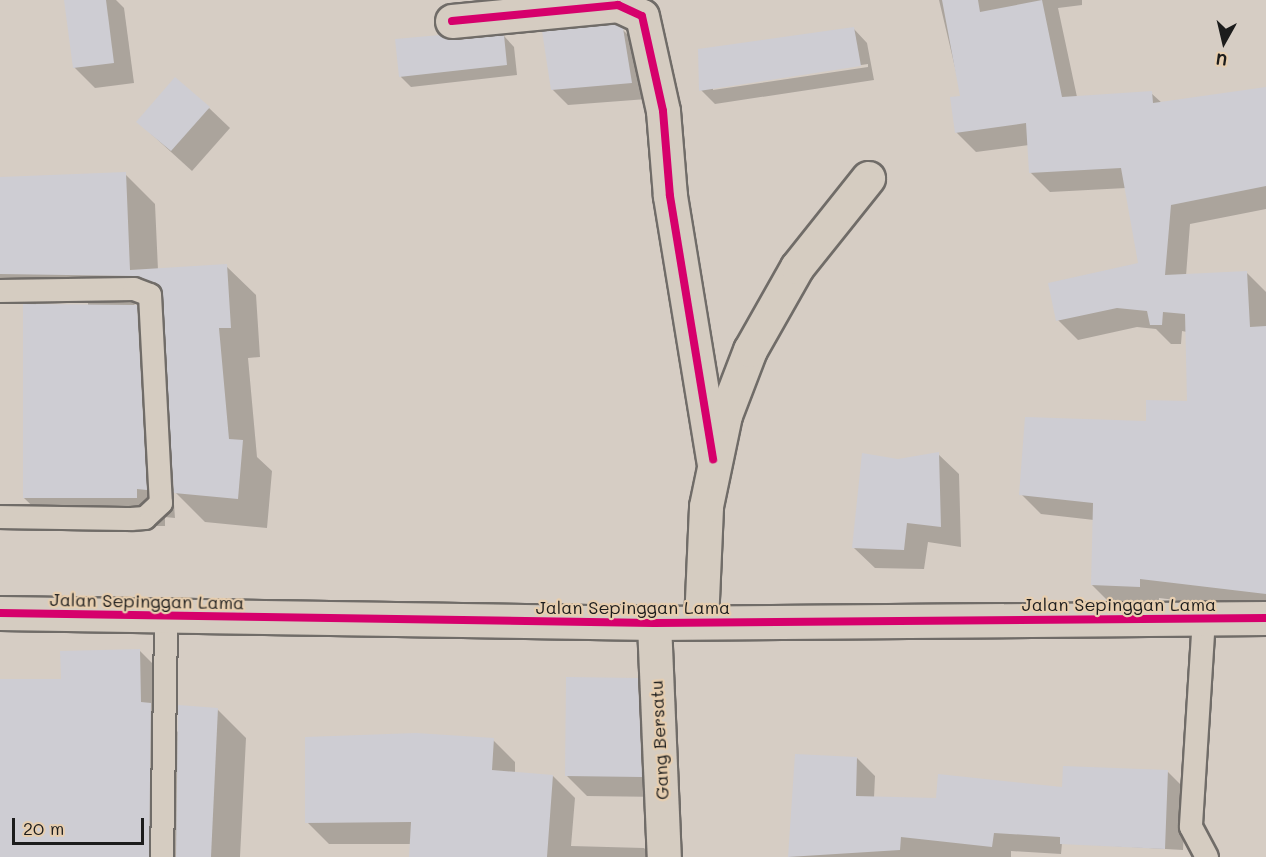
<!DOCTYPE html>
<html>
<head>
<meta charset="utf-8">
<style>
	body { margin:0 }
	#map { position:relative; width:1266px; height:857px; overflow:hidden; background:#d6cdc4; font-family:Mali,sans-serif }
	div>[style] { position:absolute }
	.shadow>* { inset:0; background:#0003 }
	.building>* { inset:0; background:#cecdd3 }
	.roads { filter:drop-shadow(2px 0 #706c68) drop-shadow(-2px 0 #706c68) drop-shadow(0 2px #706c68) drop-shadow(0 -2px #706c68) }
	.service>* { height:22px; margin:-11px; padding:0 11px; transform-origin:11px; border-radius:11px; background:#d5ccc1 }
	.minor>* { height:33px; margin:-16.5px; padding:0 16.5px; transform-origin:16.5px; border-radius:16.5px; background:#d5ccc1 }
	.cycleway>* { height:8px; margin:-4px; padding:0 4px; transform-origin:4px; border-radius:4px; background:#d6006c }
	span { translate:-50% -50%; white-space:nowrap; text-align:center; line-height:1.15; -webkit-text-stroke:4.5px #e7ceaf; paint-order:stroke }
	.street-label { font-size:18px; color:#1c1c1c }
	.north { position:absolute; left:1194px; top:12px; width:60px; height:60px; -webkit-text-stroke:4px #e7ceaf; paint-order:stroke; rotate:188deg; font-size:16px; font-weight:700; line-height:24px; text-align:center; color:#1c1c1c }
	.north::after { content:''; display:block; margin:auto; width:21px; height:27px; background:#1c1c1c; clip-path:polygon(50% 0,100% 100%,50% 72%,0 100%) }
	.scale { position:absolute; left:12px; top:818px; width:132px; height:27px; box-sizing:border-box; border:3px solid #1c1c1c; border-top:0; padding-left:8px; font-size:18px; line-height:21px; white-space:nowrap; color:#1c1c1c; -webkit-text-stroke:4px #e7ceaf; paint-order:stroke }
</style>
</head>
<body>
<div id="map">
	<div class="shadow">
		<i style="clip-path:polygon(65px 0,116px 0,124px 8px,134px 83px,95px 88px,74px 67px)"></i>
		<i style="clip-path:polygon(939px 0,1082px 0,1082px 5px,1058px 8px,1077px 97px,1151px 93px,1162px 103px,1266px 88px,1266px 209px,1190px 224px,1186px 276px,1246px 272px,1266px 292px,1266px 611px,1159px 598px,1159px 606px,1112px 605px,1092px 585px,1094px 520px,1041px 514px,1021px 494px,1189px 402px,1187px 332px,1182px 331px,1181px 344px,1171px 344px,1156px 329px,1137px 327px,1078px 340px,1058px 320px,1140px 265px,1126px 188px,1050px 192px,1030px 172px,1029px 145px,976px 152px,956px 132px,962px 97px)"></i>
		<i style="clip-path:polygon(evenodd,853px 28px,867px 43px,874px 80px,715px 104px,701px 90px,853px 28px,868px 64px,868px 67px,713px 90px,713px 87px,868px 64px)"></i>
		<i style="clip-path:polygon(622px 29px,639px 46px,647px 99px,568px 105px,552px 89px)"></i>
		<i style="clip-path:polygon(504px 36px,514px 47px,517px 75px,411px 87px,401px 77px,396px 41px)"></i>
		<i style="clip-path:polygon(209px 108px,230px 128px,192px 171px,138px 122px)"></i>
		<i style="clip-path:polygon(evenodd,125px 174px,155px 204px,158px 270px,226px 266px,256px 295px,260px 357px,248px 358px,257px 457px,272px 471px,267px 528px,205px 522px,173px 490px,175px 518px,165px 517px,165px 526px,53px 526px,24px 498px,25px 303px,0 304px,0 179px,125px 174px,36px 303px,88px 303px,88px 306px,36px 306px,36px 303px,125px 174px,134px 304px,163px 305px,165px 335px,134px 304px)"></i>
		<i style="clip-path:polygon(938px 454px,959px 474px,961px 547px,928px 542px,924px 569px,875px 568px,854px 548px,898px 461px)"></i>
		<i style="clip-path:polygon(139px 650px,168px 679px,169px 723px,179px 733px,217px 709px,246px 738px,240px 857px,0 857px,0 715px,63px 680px)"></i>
		<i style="clip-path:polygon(637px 680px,658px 700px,662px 797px,587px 796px,567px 776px)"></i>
		<i style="clip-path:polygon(493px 740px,515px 762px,515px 773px,553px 776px,575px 798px,571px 846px,644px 848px,653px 857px,410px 857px,411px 844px,329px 844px,307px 822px)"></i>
		<i style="clip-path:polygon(797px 755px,857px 758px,875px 776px,874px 798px,937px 799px,1064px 789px,1168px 772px,1186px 790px,1183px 850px,1062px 843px,1061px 854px,1011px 851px,1011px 857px,789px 857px)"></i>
	</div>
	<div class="building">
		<i style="clip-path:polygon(64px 0,106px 0,114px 63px,73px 68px)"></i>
		<i style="clip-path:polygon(942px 0,978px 0,980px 12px,1042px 0,1062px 97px,1152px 91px,1153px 103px,1266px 87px,1266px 186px,1171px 205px,1165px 275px,1247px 271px,1250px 327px,1266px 326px,1266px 594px,1140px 579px,1140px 587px,1091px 585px,1093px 503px,1019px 495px,1025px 417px,1146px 421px,1146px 400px,1187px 401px,1185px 314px,1163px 312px,1162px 325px,1150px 325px,1147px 311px,1117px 308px,1056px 321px,1048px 283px,1138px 263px,1121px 168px,1029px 173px,1026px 123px,955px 133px,950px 97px,960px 96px)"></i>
		<i style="clip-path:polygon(615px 24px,623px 28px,632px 83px,551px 90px,542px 31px)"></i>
		<i style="clip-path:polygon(854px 27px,861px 66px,699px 91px,698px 49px)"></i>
		<i style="clip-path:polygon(440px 35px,454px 40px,504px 35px,507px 65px,399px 77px,395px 39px)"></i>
		<i style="clip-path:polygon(175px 77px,210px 107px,171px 151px,136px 122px)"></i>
		<i style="clip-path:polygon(126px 172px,130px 270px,227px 264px,231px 328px,219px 328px,229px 439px,243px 440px,238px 499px,174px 493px,160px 287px,134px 276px,0 274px,0 177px)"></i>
		<i style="clip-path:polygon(23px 304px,137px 305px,147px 490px,137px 489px,137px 498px,23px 498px)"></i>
		<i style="clip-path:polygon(939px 452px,941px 527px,907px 523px,904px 550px,852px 548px,862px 453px,898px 459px)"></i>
		<i style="clip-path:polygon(140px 649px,141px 702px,151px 703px,149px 857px,0 857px,0 679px,61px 679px,60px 651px)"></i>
		<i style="clip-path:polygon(566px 677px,638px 678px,642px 777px,565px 776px)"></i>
		<i style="clip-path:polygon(178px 705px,218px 708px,211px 857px,176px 857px)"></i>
		<i style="clip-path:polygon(416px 733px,494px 738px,492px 770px,553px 775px,547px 857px,409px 857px,411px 822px,305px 823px,305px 737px)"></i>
		<i style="clip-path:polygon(795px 754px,857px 757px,856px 796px,936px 798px,938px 774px,1062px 787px,1063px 766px,1168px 770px,1165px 849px,1060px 844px,1060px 837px,994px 833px,992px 847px,901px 837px,900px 850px,788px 857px)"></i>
	</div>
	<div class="roads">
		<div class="service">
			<i style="left:0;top:291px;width:134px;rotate:-0.9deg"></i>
			<i style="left:134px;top:289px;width:17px;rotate:21deg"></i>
			<i style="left:150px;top:295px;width:208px;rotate:87deg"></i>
			<i style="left:161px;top:503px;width:22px;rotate:137deg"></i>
			<i style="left:145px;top:518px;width:14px;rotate:176deg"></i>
			<i style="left:131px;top:519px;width:131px;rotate:-179.1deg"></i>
			<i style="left:1204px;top:618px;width:209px;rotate:93.6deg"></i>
			<i style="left:1191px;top:827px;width:34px;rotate:62deg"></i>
			<i style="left:162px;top:857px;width:241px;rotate:-89deg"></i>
		</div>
		<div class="minor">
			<i style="left:452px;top:21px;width:167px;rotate:-5.5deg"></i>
			<i style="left:618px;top:5px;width:26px;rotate:25deg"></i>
			<i style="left:642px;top:16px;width:97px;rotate:77.5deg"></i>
			<i style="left:663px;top:111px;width:85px;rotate:85.3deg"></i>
			<i style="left:670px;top:196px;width:267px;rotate:80.7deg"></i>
			<i style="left:0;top:613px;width:654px;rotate:0.88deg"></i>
			<i style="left:654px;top:623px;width:612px;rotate:-0.47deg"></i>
			<i style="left:701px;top:622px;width:116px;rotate:-87.5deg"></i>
			<i style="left:706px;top:506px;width:93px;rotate:-78.2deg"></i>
			<i style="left:725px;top:415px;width:70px;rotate:-69deg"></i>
			<i style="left:750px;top:350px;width:95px;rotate:-60.5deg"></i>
			<i style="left:797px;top:267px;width:114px;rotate:-51.4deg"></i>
			<i style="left:654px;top:623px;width:234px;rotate:87.6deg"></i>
		</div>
	</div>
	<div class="cycleway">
		<i style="left:452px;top:21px;width:167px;rotate:-5.5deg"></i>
		<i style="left:618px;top:5px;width:26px;rotate:25deg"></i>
		<i style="left:642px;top:16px;width:97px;rotate:77.5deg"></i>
		<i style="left:663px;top:111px;width:85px;rotate:85.3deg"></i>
		<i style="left:670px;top:196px;width:267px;rotate:80.7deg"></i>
		<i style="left:0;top:613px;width:654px;rotate:0.88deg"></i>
		<i style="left:654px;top:623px;width:612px;rotate:-0.47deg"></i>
	</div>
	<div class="street-label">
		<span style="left:147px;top:601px;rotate:1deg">Jalan Sepinggan Lama</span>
		<span style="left:1119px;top:604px">Jalan Sepinggan Lama</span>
		<span style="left:633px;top:607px">Jalan Sepinggan Lama</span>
		<span style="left:659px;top:740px;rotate:-93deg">Gang Bersatu</span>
	</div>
	<div class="north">U</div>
	<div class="scale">20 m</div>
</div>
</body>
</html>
